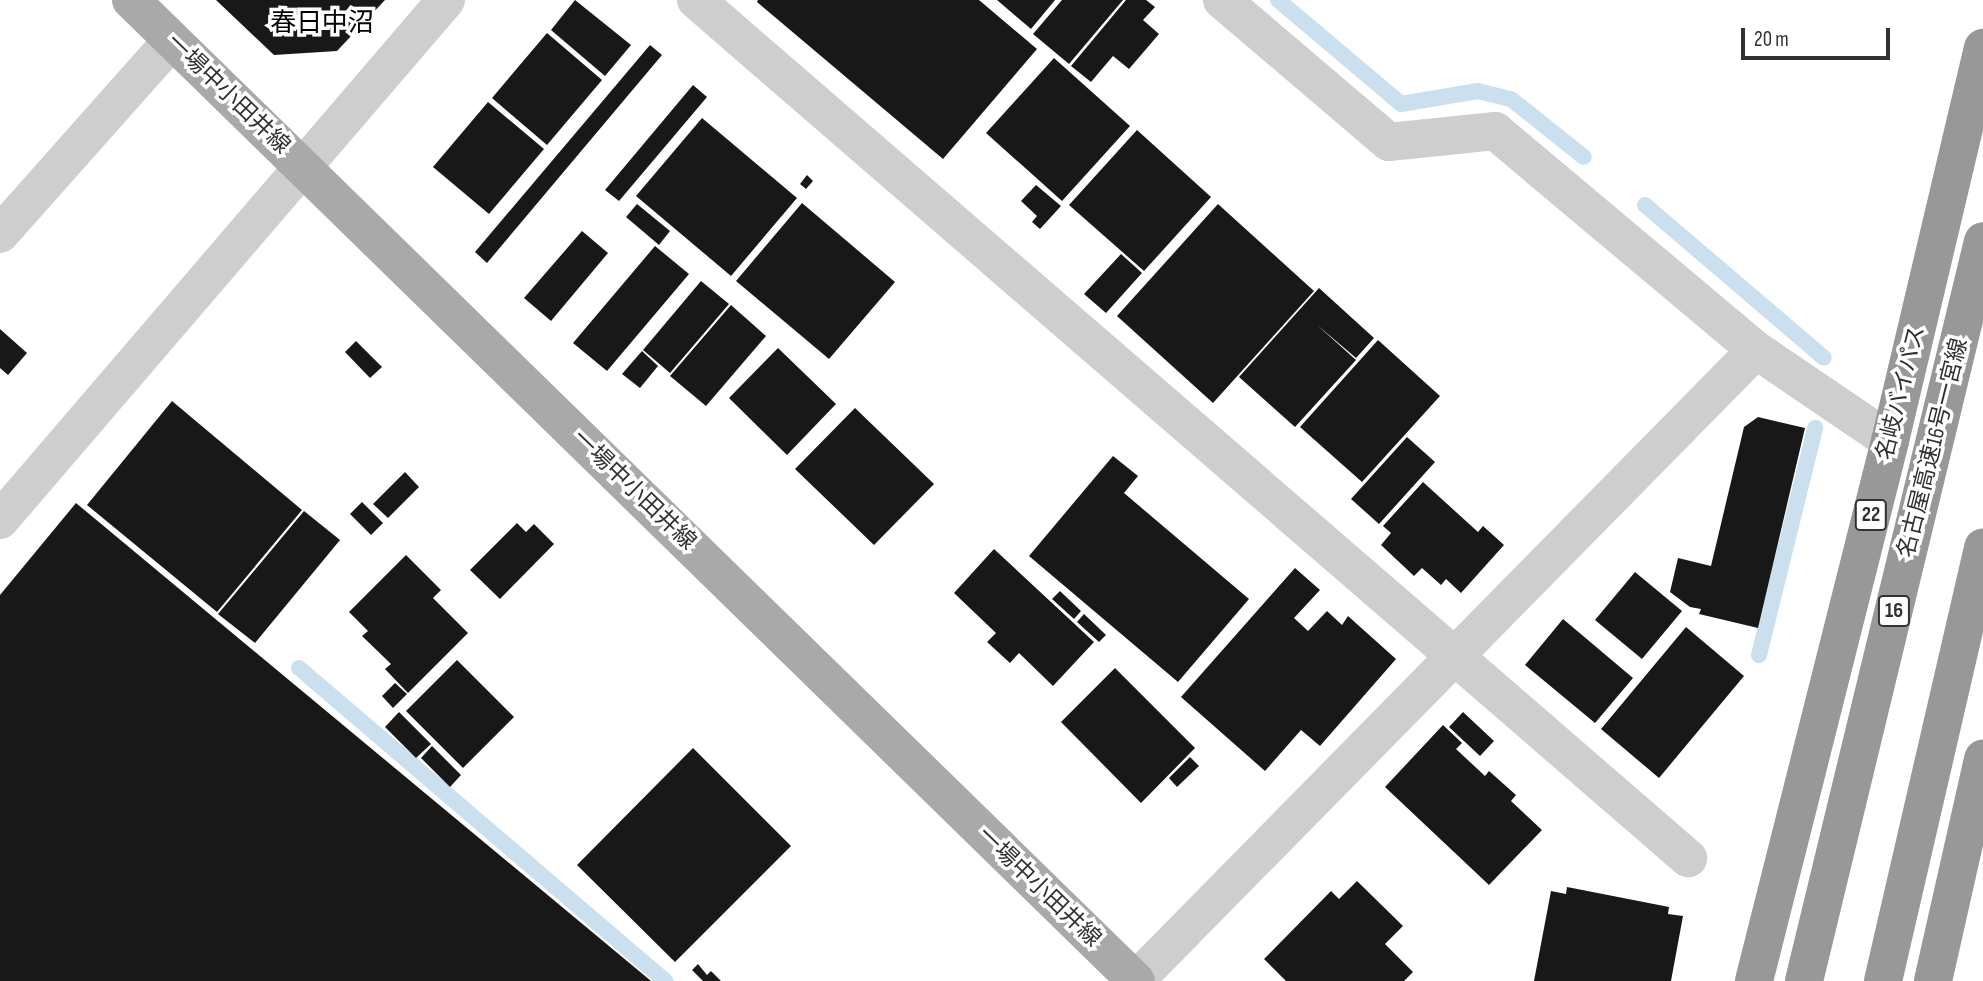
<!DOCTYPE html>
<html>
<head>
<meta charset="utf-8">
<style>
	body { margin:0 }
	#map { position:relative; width:1983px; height:981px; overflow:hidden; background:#fff; font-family:"Sofia Sans Condensed","Noto Sans JP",sans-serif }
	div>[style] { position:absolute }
	.stream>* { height:16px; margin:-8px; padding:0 8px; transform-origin:8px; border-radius:8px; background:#cbe0ee }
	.building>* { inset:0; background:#181818 }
	.minor>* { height:38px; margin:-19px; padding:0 19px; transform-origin:19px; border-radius:19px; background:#cecece }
	.major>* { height:38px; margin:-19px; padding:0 19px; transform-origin:19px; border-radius:19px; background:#a9a9a9 }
	.highway>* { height:38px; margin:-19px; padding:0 19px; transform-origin:19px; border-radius:19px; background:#989898 }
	span { translate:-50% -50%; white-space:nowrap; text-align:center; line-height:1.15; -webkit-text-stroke:7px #fff; paint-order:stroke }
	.shield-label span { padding:2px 5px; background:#fff; border:2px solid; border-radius:5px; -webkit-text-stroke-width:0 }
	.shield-label { font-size:21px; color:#313131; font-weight:700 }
	.street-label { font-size:23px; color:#313131 }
	.quarter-label { font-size:26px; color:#000 }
	.scale { position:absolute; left:1741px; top:28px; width:149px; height:32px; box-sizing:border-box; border:4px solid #313131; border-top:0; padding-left:9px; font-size:21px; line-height:24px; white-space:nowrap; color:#313131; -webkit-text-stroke:5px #fff; paint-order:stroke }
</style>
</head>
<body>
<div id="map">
	<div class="stream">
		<i style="left:1278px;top:0;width:161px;rotate:40.2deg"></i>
		<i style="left:1401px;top:104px;width:78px;rotate:-9.6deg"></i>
		<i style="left:1478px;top:91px;width:34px;rotate:14deg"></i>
		<i style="left:1511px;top:99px;width:93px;rotate:38.5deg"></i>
		<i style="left:1645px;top:205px;width:235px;rotate:40.5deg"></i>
		<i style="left:1759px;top:655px;width:234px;rotate:-76.1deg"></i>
		<i style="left:299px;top:668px;width:482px;rotate:40.5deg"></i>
	</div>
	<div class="building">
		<i style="clip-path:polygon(216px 0,385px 0,337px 51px,274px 55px)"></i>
		<i style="clip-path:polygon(575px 0,631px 45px,605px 76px,551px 30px)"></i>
		<i style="clip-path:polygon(758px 0,979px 0,1037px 49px,943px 159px,757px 2px)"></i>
		<i style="clip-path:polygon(997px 0,1055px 0,1031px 29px)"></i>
		<i style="clip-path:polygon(1062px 0,1123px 0,1069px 64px,1033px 34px)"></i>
		<i style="clip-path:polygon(1126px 0,1146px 0,1155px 7px,1143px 20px,1159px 34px,1129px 69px,1113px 56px,1091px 82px,1071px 66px)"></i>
		<i style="clip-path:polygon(547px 33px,602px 80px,547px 145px,492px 98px)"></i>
		<i style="clip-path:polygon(650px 45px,662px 55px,487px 263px,475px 252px)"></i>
		<i style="clip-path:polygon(1054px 58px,1130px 126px,1062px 201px,986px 133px)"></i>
		<i style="clip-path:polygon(693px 85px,707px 97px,619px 201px,605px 190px)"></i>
		<i style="clip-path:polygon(488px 102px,544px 149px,489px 214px,433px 167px)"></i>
		<i style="clip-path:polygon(702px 118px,797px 198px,731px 276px,636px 196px)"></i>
		<i style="clip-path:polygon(1137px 130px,1211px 197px,1144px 271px,1069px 205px)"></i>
		<i style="clip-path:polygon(807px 175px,813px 181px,806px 189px,800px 184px)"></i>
		<i style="clip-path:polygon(1036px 185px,1061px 206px,1040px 229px,1032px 222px,1037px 216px,1021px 201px)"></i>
		<i style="clip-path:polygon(802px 203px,895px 282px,829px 359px,736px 281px)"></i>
		<i style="clip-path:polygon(637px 204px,670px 231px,659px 245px,626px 217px)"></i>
		<i style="clip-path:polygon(1218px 204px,1314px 291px,1213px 403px,1117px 316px)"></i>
		<i style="clip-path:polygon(582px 231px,608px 253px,551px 321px,524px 298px)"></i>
		<i style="clip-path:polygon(655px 246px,689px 274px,607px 371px,573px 343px)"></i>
		<i style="clip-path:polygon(1121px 254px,1142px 273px,1106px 313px,1084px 294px)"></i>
		<i style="clip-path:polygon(701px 281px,729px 304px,670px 373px,643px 350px)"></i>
		<i style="clip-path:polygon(1319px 288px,1374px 338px,1356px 358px,1316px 324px,1356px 360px,1295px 427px,1239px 377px)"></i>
		<i style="clip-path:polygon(731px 305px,766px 336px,706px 406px,670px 376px)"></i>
		<i style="clip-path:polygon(0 329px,27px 353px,8px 375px,0 368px)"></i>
		<i style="clip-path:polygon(1378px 340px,1440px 396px,1362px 482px,1300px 427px)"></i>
		<i style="clip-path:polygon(356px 341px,382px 367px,370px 378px,345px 352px)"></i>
		<i style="clip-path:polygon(778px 348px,836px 404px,787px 455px,729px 398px)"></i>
		<i style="clip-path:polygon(642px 351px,658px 366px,640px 388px,622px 374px)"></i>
		<i style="clip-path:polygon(172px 401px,302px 510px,217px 612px,87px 505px)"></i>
		<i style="clip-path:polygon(855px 408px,934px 484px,874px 545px,795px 469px)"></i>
		<i style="clip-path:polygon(1758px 417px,1805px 428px,1758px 628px,1699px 614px,1701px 609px,1690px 607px,1670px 592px,1678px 558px,1711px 566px,1744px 427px)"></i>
		<i style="clip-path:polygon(1407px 437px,1435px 462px,1379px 524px,1351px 499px)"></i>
		<i style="clip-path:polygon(1113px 456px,1138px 476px,1124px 493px,1249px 599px,1178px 682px,1029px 556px)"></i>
		<i style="clip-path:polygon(405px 472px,419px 487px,388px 518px,373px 504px)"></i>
		<i style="clip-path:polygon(1423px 482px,1478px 532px,1483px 526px,1504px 545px,1461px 593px,1446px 579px,1441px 585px,1422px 568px,1414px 576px,1381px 545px,1391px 533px,1383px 526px)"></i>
		<i style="clip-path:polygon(362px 502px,383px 523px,371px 535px,350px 514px)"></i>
		<i style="clip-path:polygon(76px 503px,651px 981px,0 981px,0 595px)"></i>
		<i style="clip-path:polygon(304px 511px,340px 540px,255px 643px,218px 614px)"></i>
		<i style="clip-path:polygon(517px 523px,526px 532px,534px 524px,554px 544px,500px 599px,470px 570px)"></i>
		<i style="clip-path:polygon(994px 549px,1094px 642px,1053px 686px,1019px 653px,1010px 663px,987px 642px,996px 633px,954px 593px)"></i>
		<i style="clip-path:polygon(406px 555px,441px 590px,433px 598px,468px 633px,408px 693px,385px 669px,391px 664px,362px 636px,368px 631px,349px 612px)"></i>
		<i style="clip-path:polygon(1295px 568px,1320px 590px,1294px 618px,1308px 631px,1327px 611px,1342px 625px,1348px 616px,1396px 659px,1320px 746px,1301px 730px,1265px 771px,1181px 697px)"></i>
		<i style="clip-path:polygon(1635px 572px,1682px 611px,1642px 659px,1595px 620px)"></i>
		<i style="clip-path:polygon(1060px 591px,1081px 611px,1074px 619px,1052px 599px)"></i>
		<i style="clip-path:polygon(1084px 614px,1106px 635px,1099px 642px,1077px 622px)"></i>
		<i style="clip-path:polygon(1563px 619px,1633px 678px,1595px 723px,1525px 665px)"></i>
		<i style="clip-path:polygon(1686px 627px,1744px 676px,1659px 778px,1601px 729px)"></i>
		<i style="clip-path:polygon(457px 660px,514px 717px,463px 768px,406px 711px)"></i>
		<i style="clip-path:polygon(1115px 668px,1195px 748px,1141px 803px,1061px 722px)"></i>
		<i style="clip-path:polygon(395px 683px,407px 694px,393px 708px,382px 696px)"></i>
		<i style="clip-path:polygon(399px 712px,431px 744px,416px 758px,385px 727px)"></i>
		<i style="clip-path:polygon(1463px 712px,1494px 741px,1480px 756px,1449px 727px)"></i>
		<i style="clip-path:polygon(1443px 725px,1462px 743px,1456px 749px,1485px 776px,1489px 771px,1516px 795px,1511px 801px,1542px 830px,1489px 885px,1385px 787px)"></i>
		<i style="clip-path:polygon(432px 746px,461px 775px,450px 787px,421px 758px)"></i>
		<i style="clip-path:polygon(693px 748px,791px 846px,675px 962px,577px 865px)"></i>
		<i style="clip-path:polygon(1190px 757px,1199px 766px,1177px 787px,1169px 778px)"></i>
		<i style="clip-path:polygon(1357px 881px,1403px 926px,1385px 944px,1413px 972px,1404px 981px,1286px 981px,1264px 959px,1331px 891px,1339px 899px)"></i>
		<i style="clip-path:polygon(1567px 887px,1669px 907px,1668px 914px,1683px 916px,1671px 981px,1534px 981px,1551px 891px,1566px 894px)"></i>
		<i style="clip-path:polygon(698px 964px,707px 975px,711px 971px,721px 981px,703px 981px,692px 970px)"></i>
	</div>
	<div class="minor">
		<i style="left:696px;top:0;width:1312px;rotate:40.86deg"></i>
		<i style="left:1222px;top:0;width:219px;rotate:40.4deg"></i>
		<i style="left:1389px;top:142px;width:107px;rotate:-5.9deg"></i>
		<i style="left:1495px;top:131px;width:341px;rotate:40deg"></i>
		<i style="left:1756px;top:350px;width:162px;rotate:34.2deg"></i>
		<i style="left:0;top:234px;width:259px;rotate:-48.4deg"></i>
		<i style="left:0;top:520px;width:685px;rotate:-49.38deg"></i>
		<i style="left:1135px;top:981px;width:885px;rotate:-45.46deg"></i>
	</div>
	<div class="major">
		<i style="left:131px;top:0;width:1404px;rotate:44.31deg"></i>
	</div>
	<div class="highway">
		<i style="left:1754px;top:981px;width:557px;rotate:-75.86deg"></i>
		<i style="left:1890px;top:441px;width:404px;rotate:-76.7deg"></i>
		<i style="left:1804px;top:981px;width:761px;rotate:-76.4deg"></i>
		<i style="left:1883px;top:981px;width:445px;rotate:-77deg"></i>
		<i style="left:1933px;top:981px;width:228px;rotate:-77.3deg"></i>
	</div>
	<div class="shield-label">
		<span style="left:1871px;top:515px">22</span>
		<span style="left:1894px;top:611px">16</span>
	</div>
	<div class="street-label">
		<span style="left:228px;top:94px;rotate:44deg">一場中小田井線</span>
		<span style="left:1901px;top:393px;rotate:-76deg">名岐バイパス</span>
		<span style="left:1933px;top:448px;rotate:-76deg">名古屋高速16号一宮線</span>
		<span style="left:634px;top:490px;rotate:44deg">一場中小田井線</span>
		<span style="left:1039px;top:887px;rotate:44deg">一場中小田井線</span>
	</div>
	<div class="quarter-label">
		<span style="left:322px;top:24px">春日中沼</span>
	</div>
	<div class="scale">20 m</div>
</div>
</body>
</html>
